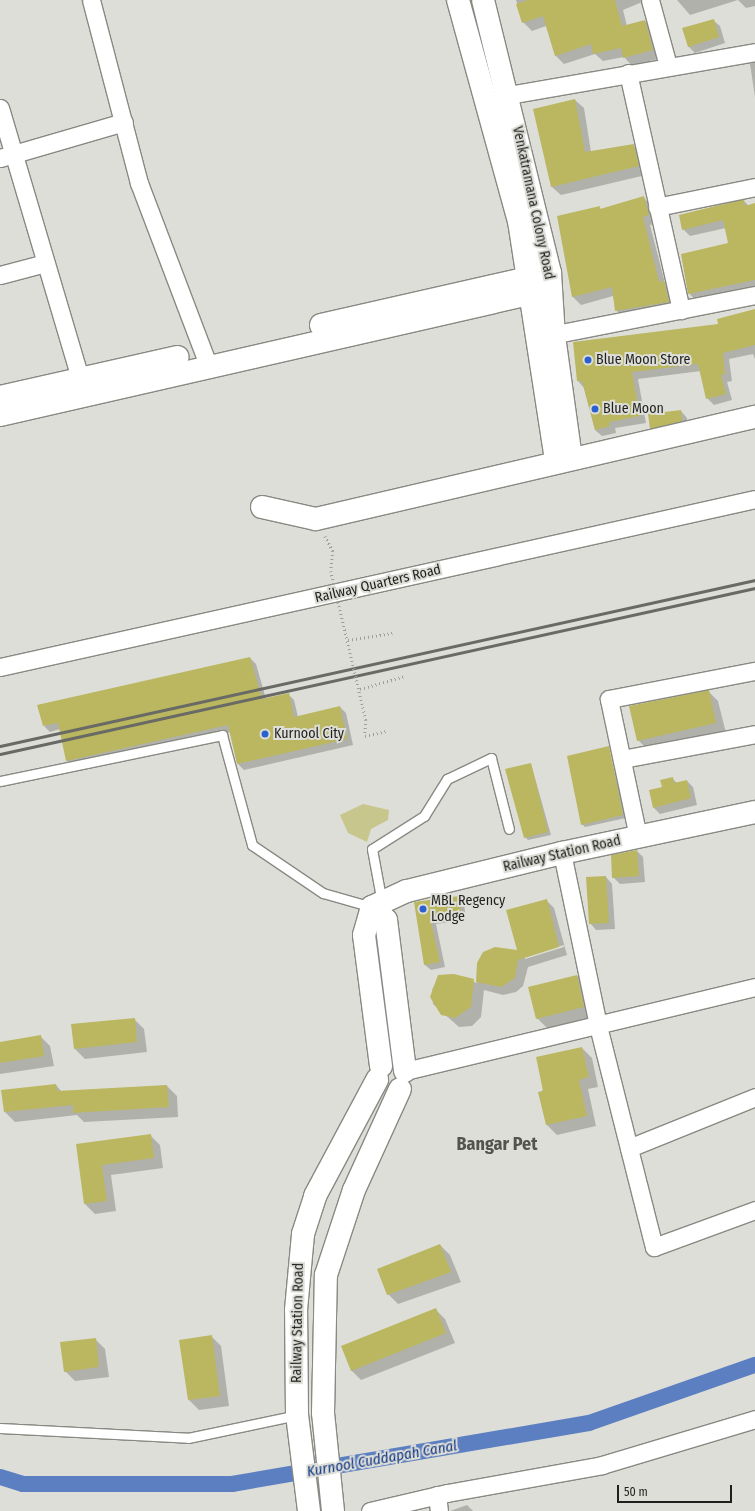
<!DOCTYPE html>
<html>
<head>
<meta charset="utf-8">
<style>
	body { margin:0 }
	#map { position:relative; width:755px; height:1511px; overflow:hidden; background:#deded8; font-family:"Fira Sans Condensed",sans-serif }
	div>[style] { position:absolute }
	.green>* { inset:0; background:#c7c68d }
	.shadow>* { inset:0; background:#0003 }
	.canal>* { height:16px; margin:-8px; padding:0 8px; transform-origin:8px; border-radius:8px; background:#5c7fc2 }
	.building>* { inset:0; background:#bab760 }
	.path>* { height:2.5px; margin-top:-1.25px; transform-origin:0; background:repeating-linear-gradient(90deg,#9f9f9a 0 1px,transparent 0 4px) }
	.roads { filter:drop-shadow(1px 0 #898983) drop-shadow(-1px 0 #898983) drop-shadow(0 1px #898983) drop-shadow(0 -1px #898983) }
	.lane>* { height:9px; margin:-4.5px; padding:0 4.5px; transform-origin:4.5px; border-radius:4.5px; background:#fff }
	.street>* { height:17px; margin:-8.5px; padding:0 8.5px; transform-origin:8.5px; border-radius:8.5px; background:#fff }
	.secondary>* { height:22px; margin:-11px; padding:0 11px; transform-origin:11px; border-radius:11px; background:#fff }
	.rail>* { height:3px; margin:-1.5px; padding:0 1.5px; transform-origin:1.5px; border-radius:1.5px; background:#696966 }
	.path-bridge>* { height:2.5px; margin-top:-1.25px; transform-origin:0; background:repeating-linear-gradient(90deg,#9f9f9a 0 1px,transparent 0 4px) }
	.dots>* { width:11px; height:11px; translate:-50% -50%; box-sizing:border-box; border:2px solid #deded8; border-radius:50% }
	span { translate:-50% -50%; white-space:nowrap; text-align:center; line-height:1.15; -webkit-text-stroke:4px #deded8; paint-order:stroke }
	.street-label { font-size:14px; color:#1f1f1d }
	.poi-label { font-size:14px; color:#1f1f1d }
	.left { translate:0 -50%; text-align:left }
	.water-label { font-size:15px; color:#0b3382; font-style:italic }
	.district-label { font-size:18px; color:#54544f; font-weight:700 }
	.scale { position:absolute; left:617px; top:1485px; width:115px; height:18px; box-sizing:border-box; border:2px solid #1f1f1d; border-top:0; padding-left:5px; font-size:12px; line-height:14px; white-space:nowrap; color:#1f1f1d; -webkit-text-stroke:3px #deded8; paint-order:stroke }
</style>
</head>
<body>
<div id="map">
	<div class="green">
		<i style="clip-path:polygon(363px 804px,389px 810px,388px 820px,371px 829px,367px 842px,348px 833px,340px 815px)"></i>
	</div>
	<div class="shadow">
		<i style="clip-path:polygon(516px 0,647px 0,623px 10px,627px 26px,645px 21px,653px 30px,661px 58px,632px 66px,624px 57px,603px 61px,595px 54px,564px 64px,555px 55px,546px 26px,532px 31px,523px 22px)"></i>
		<i style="clip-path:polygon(677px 0,755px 0,755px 6px,746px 8px,738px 0,690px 15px)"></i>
		<i style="clip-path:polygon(713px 20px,720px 26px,725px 43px,695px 53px,688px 46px)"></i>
		<i style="clip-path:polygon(755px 61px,755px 97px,750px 64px)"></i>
		<i style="clip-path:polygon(575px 100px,584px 108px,591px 152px,633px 145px,642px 153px,646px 175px,561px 195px,552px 187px)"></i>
		<i style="clip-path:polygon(643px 197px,651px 205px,657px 223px,650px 225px,665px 283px,672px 290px,676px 309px,624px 318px,616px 310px,613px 296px,581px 305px,573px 297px,558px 217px,599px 207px,602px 210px)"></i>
		<i style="clip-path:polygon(744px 201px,749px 206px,755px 204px,755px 287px,695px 300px,689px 293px,729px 243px,726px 228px,690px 236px,683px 229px)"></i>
		<i style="clip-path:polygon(755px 310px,755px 359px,753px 354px,729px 359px,732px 381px,727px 382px,732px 400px,714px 405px,707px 398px,701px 371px,638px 379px,646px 423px,615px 428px,616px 433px,602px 436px,595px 430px,584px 388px,578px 381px)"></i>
		<i style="clip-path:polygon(681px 411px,687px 418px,688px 427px,658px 435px,651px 428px)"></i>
		<i style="clip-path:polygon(250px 658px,256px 664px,266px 699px,288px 694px,294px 700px,298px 717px,340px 707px,346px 713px,353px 745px,244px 770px,238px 764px,231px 732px,73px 767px,67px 761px,60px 729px,50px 732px,44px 726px)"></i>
		<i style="clip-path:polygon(708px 691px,718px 701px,726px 733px,648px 750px,638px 740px)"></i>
		<i style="clip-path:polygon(608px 747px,626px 818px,585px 827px,582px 824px)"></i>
		<i style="clip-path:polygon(531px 764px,551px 835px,528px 840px,525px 837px)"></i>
		<i style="clip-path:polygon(672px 778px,677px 783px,687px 781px,693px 787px,697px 805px,660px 814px,654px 808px)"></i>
		<i style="clip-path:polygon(637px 851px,643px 857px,645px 882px,620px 884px,613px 877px)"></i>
		<i style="clip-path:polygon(606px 877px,612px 884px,615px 929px,596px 930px,590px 923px)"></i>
		<i style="clip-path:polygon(458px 897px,464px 903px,466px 920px,436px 924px,445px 967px,431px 970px,425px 965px,415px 903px)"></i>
		<i style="clip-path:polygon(evenodd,546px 900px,554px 908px,567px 955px,528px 967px,523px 986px,516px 992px,503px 995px,484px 990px,481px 1017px,472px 1026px,459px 1027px,433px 1004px,432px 990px,439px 976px,454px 975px,477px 983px,478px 964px,519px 951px,546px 900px,564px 945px,564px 947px,525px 959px,525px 957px,564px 945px)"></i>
		<i style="clip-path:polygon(577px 976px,587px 986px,593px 1017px,547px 1028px,537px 1018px)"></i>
		<i style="clip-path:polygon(134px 1019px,144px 1029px,147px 1052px,85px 1059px,75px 1049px)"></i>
		<i style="clip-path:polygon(40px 1036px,50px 1046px,54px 1066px,0 1074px,0 1043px)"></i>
		<i style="clip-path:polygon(582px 1048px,592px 1058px,598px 1087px,588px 1089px,596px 1126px,557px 1135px,547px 1125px,540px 1093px)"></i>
		<i style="clip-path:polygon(56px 1085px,62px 1092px,167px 1086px,177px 1096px,178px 1117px,84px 1122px,77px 1115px,15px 1122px,5px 1112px)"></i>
		<i style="clip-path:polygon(150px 1135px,160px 1145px,163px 1168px,111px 1175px,116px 1211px,95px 1214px,85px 1204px,77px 1145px)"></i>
		<i style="clip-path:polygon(440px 1245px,450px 1255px,461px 1282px,398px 1304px,388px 1294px)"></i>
		<i style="clip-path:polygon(435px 1309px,445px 1319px,455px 1343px,361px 1380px,351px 1370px)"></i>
		<i style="clip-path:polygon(211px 1336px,221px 1346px,229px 1406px,199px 1410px,189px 1400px)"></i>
		<i style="clip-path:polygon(95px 1339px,105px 1349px,109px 1377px,75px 1381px,65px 1371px)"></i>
		<i style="clip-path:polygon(467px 1505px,473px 1511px,450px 1511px)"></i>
	</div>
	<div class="canal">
		<i style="left:0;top:1477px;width:24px;rotate:17deg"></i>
		<i style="left:23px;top:1484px;width:209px"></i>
		<i style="left:232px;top:1484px;width:362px;rotate:-9.7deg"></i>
		<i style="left:589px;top:1423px;width:176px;rotate:-19.3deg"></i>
	</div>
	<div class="building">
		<i style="clip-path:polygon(528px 0,615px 0,622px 26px,645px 20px,653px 50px,623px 58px,621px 48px,593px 54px,591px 44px,555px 56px,543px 16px,522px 23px,516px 4px)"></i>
		<i style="clip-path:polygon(714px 19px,719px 37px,688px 47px,682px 28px)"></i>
		<i style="clip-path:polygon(575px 99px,585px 152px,634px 144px,639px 166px,551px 187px,533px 109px)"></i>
		<i style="clip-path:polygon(644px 196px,649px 215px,643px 217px,659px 282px,664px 281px,669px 302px,615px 311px,612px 287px,572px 297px,557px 216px,600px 206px,600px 209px)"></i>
		<i style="clip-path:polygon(744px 199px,745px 206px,755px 203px,755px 280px,688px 294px,681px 254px,728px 243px,723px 220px,682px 230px,679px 215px)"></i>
		<i style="clip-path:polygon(755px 309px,755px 345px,723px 353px,725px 374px,721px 375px,726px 394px,706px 399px,698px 364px,632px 372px,640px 416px,609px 422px,610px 426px,595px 430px,582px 381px,577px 381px,573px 342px,718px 324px,717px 319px)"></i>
		<i style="clip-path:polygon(681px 410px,682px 421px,650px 429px,648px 414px)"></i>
		<i style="clip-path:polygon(250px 657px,262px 699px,289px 693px,294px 717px,340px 706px,347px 739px,237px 764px,228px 725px,66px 761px,58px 723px,43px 726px,37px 705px)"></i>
		<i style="clip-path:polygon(709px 690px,716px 723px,637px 741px,629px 706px)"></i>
		<i style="clip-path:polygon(609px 746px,623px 815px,581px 825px,567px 756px)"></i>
		<i style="clip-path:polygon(531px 763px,548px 832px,524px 838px,505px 769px)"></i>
		<i style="clip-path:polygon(673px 777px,674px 783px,687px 780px,691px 798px,653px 808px,649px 790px,662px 787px,660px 780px)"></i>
		<i style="clip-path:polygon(637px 850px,639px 876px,612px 878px,611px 855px)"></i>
		<i style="clip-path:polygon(606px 876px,609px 923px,589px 924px,586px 877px)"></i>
		<i style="clip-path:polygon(459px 896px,461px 914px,430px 918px,440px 962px,424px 965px,414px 902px)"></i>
		<i style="clip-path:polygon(547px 899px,559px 947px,518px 960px,515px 978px,501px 987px,476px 982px,477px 963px,483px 952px,495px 947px,517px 950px,506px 910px)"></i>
		<i style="clip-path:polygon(454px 974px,474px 979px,471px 1007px,455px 1018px,441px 1015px,430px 997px,438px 975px)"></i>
		<i style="clip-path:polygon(577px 975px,584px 1007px,536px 1019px,528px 987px)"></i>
		<i style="clip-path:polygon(135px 1018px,137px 1042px,74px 1049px,71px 1024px)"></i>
		<i style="clip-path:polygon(41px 1035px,44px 1056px,0 1063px,0 1042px)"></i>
		<i style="clip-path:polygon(582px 1047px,589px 1077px,579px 1080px,587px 1116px,546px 1125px,538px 1092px,543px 1091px,536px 1057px)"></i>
		<i style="clip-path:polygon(56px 1084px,57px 1091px,167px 1085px,169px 1107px,73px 1113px,73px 1105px,4px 1112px,1px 1090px)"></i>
		<i style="clip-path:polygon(151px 1134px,154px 1158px,102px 1165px,107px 1201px,84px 1204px,76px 1144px)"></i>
		<i style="clip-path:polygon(440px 1244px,451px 1272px,387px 1295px,377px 1269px)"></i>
		<i style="clip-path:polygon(436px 1308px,446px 1333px,351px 1371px,341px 1346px)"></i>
		<i style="clip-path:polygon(212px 1335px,220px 1396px,188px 1400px,179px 1340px)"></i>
		<i style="clip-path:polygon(96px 1338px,99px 1367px,64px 1372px,60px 1342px)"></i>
	</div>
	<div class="path">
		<i style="left:325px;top:536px;width:17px;rotate:62deg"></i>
		<i style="left:333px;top:551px;width:20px;rotate:96deg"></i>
		<i style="left:348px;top:640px;width:45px;rotate:-9deg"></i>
		<i style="left:360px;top:689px;width:47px;rotate:-16.1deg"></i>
		<i style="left:366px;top:720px;width:16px;rotate:94deg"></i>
		<i style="left:365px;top:736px;width:22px;rotate:-13deg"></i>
	</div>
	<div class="roads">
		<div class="lane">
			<i style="left:0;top:781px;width:227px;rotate:-11.7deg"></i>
			<i style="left:222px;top:735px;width:114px;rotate:74.7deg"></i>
			<i style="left:252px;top:845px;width:86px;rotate:34.1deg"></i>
			<i style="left:323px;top:893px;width:51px;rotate:15.9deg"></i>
			<i style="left:382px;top:903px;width:55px;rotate:-100.5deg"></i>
			<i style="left:372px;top:849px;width:62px;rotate:-32.4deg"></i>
			<i style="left:424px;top:816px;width:44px;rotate:-58.1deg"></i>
			<i style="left:447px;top:779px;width:49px;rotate:-25.5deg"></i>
			<i style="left:491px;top:758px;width:73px;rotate:75.8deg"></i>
			<i style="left:0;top:1428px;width:188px;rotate:3deg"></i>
			<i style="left:188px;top:1438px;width:111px;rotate:-11.9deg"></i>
		</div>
		<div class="street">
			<i style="left:91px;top:0;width:189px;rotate:75.3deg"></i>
			<i style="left:139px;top:183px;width:195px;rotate:69.2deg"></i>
			<i style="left:650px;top:0;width:68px;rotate:74.7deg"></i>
			<i style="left:628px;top:73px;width:243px;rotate:77.4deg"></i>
			<i style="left:509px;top:95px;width:250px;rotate:-9.9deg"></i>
			<i style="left:0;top:108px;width:282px;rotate:73.5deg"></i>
			<i style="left:0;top:158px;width:129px;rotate:-16.2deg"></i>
			<i style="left:657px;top:207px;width:100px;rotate:-11.5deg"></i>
			<i style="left:0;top:275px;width:47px;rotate:-14.9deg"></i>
			<i style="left:541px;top:337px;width:218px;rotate:-11.1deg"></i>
			<i style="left:0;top:667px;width:773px;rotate:-12.54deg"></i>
			<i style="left:622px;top:759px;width:135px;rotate:-10.6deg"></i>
			<i style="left:638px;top:837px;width:141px;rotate:-101.9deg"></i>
			<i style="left:609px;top:699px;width:149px;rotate:-10.9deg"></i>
			<i style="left:562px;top:853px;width:177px;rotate:78.2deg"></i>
			<i style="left:598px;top:1026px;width:228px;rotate:75.8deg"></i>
			<i style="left:654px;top:1247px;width:108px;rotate:-20.1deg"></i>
			<i style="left:405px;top:1071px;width:360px;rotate:-13.5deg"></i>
			<i style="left:629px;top:1148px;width:136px;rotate:-22deg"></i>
			<i style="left:437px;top:1495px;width:16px;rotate:83deg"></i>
			<i style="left:370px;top:1511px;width:79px;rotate:-13.2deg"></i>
			<i style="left:447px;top:1493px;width:158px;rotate:-10.2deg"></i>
			<i style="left:602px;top:1465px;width:160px;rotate:-16.7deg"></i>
		</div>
		<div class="secondary">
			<i style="left:458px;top:0;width:229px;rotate:74.6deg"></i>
			<i style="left:519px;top:221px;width:243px;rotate:81.2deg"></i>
			<i style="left:483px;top:0;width:281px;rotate:76.2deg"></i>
			<i style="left:550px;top:273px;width:63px;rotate:86.4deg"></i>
			<i style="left:554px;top:336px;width:123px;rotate:82.1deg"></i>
			<i style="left:321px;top:325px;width:235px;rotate:-12.8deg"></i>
			<i style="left:0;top:397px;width:182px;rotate:-12.7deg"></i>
			<i style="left:0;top:415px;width:565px;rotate:-12.88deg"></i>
			<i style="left:262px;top:507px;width:55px;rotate:12.5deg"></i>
			<i style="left:316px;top:519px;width:451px;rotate:-13.1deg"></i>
			<i style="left:372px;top:907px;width:19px;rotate:43deg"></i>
			<i style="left:386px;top:920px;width:152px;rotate:82.8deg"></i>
			<i style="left:381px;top:1066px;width:132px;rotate:-97.4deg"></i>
			<i style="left:364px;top:935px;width:29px;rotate:-74deg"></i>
			<i style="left:372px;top:907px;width:38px;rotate:-25deg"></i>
			<i style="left:407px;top:891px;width:160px;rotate:-13.8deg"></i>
			<i style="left:562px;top:853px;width:197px;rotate:-12deg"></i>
			<i style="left:309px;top:1511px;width:97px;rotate:-97.1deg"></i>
			<i style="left:297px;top:1415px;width:105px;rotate:-90.5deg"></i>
			<i style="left:296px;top:1310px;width:76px;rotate:-84.7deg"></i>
			<i style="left:303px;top:1234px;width:40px;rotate:-72deg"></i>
			<i style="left:315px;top:1196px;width:132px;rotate:-61.9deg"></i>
			<i style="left:333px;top:1511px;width:99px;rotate:-95.8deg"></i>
			<i style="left:323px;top:1413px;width:138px;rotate:-88.8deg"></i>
			<i style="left:326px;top:1275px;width:89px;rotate:-71.8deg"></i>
			<i style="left:354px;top:1190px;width:111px;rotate:-65.5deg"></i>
		</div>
	</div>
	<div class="rail">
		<i style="left:0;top:746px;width:773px;rotate:-12.4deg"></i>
		<i style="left:0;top:754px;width:773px;rotate:-12.4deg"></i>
	</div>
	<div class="path-bridge">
		<i style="left:331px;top:571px;width:153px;rotate:76.8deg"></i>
	</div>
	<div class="dots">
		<i style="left:588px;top:360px;background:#2a61cf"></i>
		<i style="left:595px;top:409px;background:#2a61cf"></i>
		<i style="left:265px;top:734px;background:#2a61cf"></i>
		<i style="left:423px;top:909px;background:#2a61cf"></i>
	</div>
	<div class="street-label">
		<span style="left:533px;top:203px;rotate:78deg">Venkatramana Colony Road</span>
		<span style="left:378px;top:584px;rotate:-13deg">Railway Quarters Road</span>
		<span style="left:562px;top:854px;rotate:-13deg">Railway Station Road</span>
		<span style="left:298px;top:1323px;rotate:-89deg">Railway Station Road</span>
	</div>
	<div class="poi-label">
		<span class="left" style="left:596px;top:360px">Blue Moon Store</span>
		<span class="left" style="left:603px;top:409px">Blue Moon</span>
		<span class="left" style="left:274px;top:734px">Kurnool City</span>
		<span class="left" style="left:431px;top:909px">MBL Regency<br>Lodge</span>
	</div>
	<div class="water-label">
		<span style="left:382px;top:1459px;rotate:-10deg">Kurnool Cuddapah Canal</span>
	</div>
	<div class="district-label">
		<span style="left:497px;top:1144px">Bangar Pet</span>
	</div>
	<div class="scale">50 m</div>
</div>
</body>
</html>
